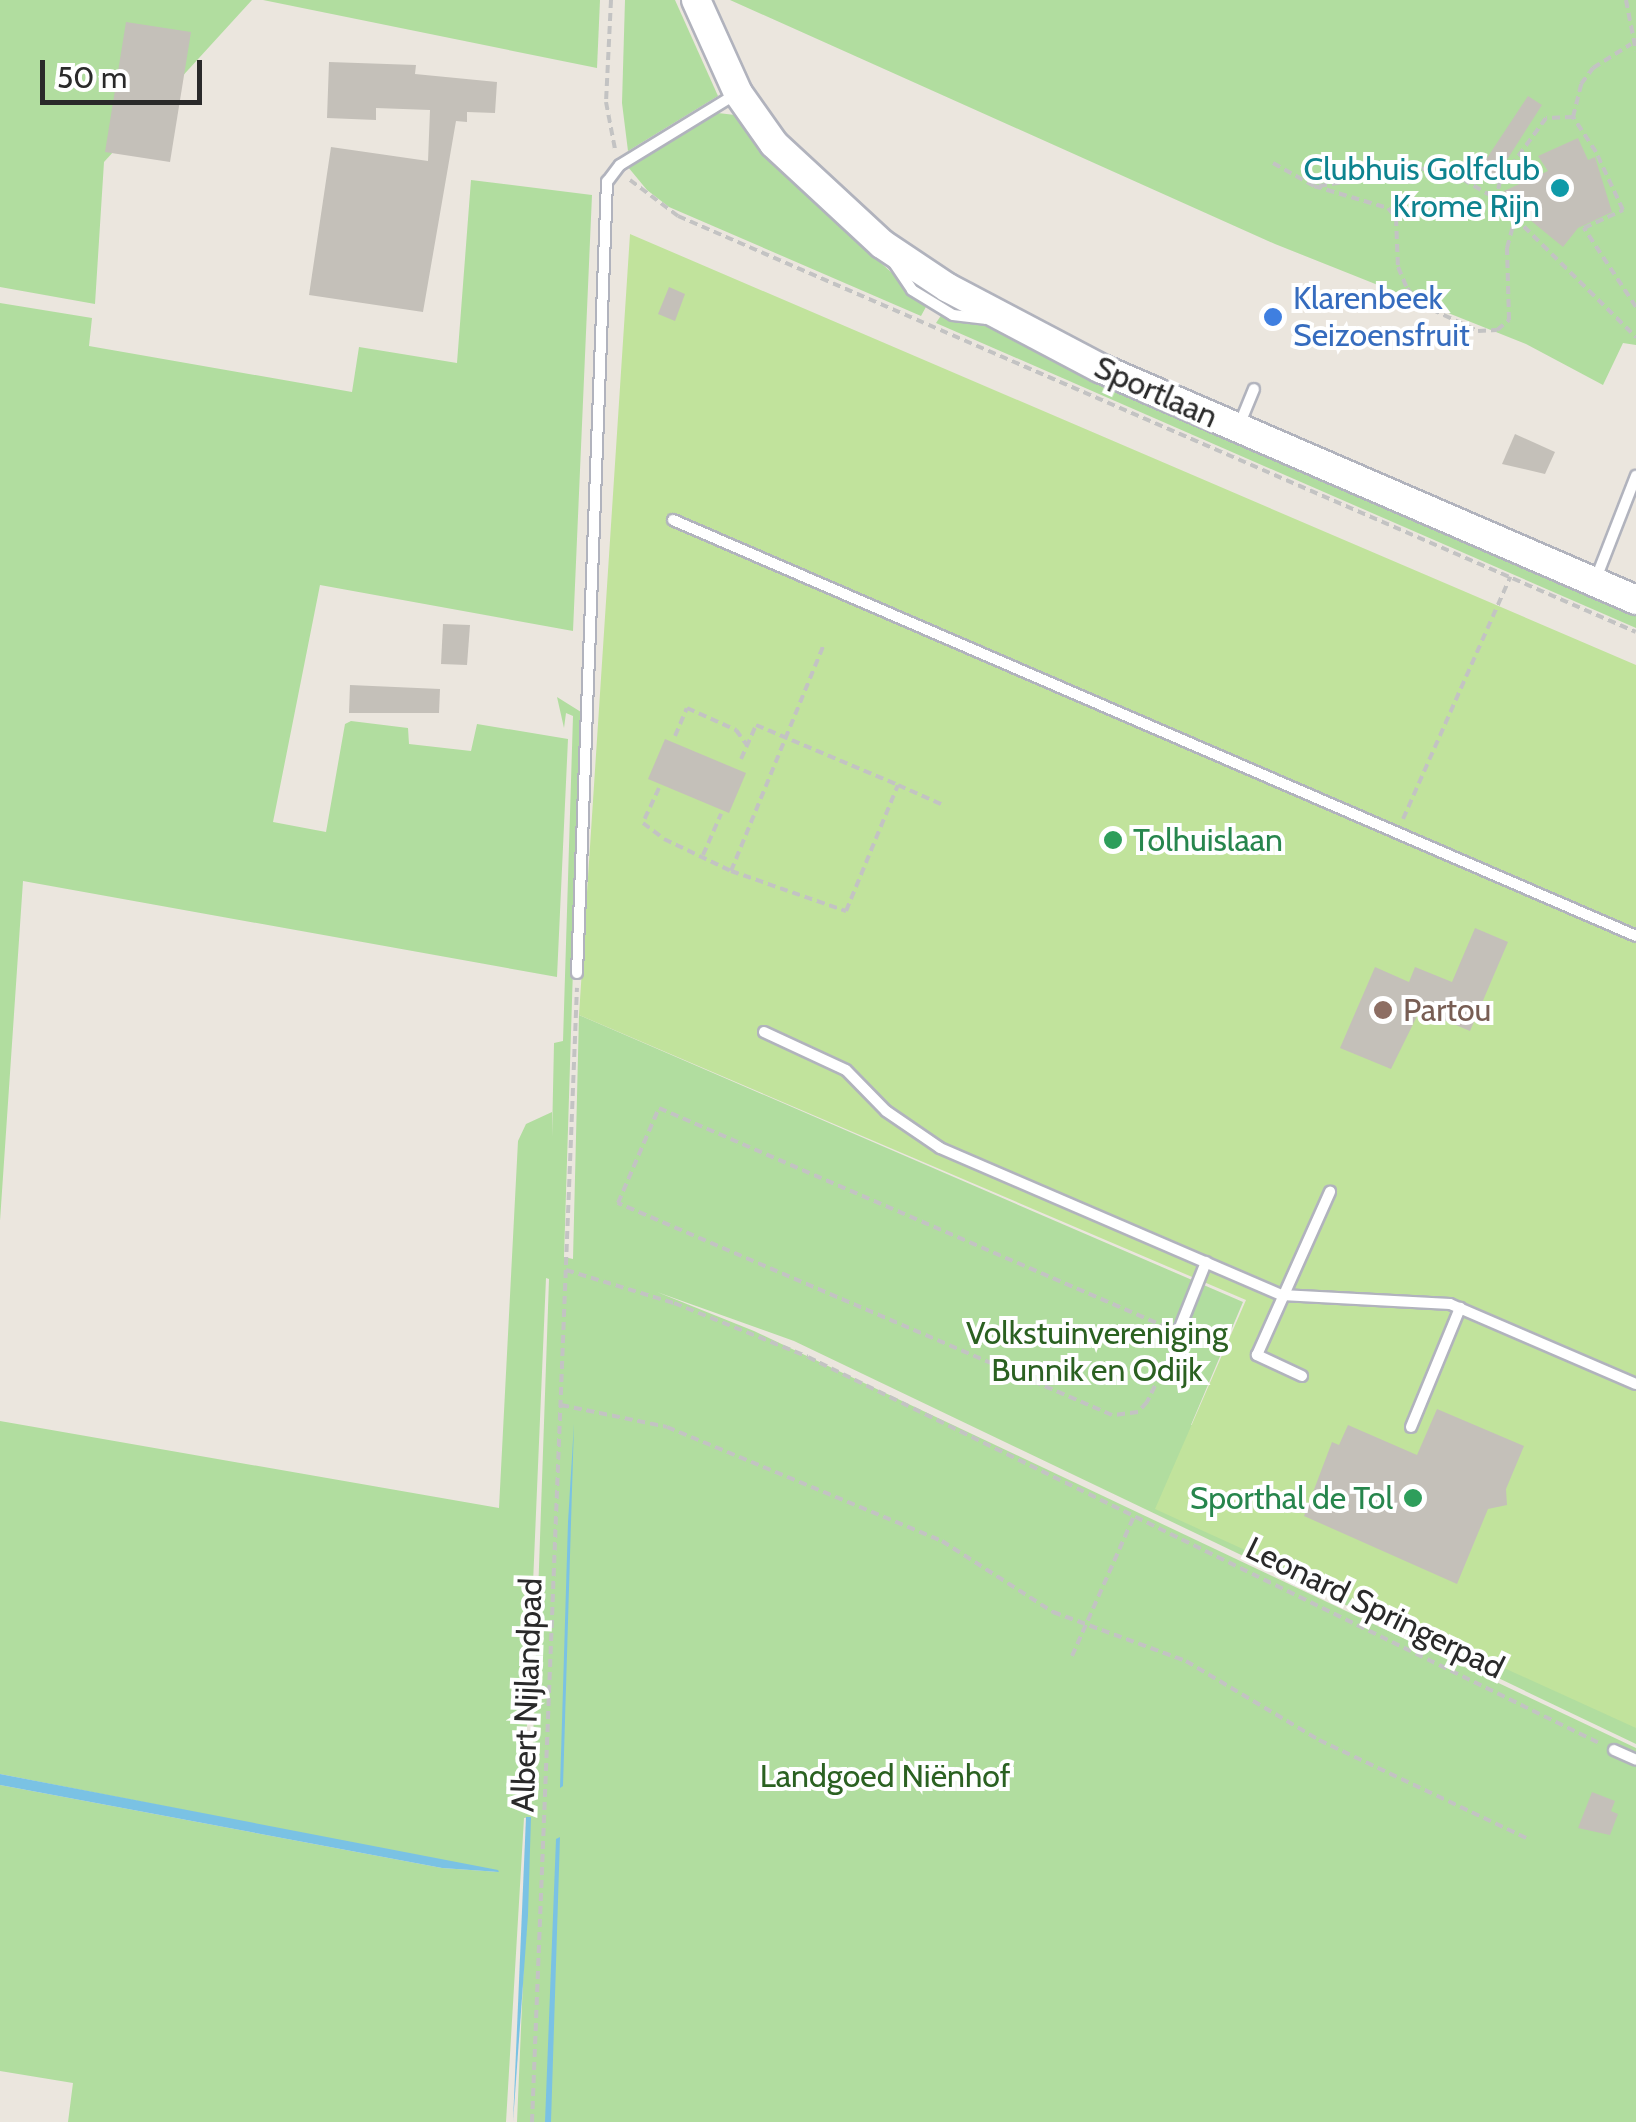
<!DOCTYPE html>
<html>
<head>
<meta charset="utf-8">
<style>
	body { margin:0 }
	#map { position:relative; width:1636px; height:2122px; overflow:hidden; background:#ebe6de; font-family:Cabin,sans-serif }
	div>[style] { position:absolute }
	.green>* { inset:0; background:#b1dd9f }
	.pitch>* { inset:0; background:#c1e39c }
	.water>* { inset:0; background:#7ac2e4 }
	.building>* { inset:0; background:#c4c0b9 }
	.path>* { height:4px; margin-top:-2px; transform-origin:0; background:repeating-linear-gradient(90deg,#c3c3c3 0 8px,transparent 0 13px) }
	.roads { filter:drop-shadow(2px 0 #b1b3bd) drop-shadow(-2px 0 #b1b3bd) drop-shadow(0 2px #b1b3bd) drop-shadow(0 -2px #b1b3bd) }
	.lane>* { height:10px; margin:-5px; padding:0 5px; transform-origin:5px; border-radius:5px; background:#fff }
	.secondary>* { height:28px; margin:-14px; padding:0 14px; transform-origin:14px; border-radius:14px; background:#fff }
	.dots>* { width:28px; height:28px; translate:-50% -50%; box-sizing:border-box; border:5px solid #fff; border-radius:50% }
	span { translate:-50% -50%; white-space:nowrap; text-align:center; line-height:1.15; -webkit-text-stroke:8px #fff; paint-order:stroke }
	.culture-label { font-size:32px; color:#0d838f }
	.right { translate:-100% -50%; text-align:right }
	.shop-label { font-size:32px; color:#366cbe }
	.left { translate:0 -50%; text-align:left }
	.street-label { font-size:32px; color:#2a2a2a }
	.leisure-label { font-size:32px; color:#27864d }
	.education-label { font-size:32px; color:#785e54 }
	.park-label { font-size:32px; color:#2b6121 }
	.scale { position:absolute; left:40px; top:60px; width:162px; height:45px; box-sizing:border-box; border:5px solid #2a2a2a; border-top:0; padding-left:12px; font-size:30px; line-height:35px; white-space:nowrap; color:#2a2a2a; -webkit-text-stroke:8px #fff; paint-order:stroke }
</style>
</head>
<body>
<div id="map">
	<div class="green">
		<i style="clip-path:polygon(0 0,252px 0,104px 162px,95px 304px,0 287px)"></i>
		<i style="clip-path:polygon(263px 0,600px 0,597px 68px)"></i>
		<i style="clip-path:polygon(625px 0,675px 0,718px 96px,628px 151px,622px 103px)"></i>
		<i style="clip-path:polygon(730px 0,1636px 0,1636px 345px,1623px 343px,1603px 385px,1526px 344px,1275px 244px)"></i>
		<i style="clip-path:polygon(718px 113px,735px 115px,786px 176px,927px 305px,921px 316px,669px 207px,647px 190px,628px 167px)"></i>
		<i style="clip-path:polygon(471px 180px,592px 195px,573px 631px,320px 585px,273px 822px,326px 832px,345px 724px,351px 721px,408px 728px,409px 744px,471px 751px,477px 724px,568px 739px,557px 977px,23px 881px,0 1221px,0 303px,92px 318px,89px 346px,352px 392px,359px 347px,457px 363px)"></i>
		<i style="clip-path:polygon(942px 314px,996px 329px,1636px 612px,1636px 628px,936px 323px)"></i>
		<i style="clip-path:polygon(evenodd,557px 697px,581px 712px,564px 1257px,573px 1259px,579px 1015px,1243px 1302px,1191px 1425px,1636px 1396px,1636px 1744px,794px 1341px,657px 1292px,754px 1331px,1636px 1748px,1636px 2122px,517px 2122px,530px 1817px,524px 1818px,506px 2122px,68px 2122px,73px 2083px,0 2071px,0 1785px,442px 1868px,499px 1872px,0 1774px,0 1421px,499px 1508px,518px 1141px,526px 1124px,552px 1112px,552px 1137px,554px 1043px,563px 1041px,573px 716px,566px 713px,564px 728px,557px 697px,546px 1278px,549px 1279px,531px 1797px,525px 1795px,526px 1748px,546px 1278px)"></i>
	</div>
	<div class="pitch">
		<i style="clip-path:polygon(630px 234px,1636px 665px,1636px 1728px,1155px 1509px,1246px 1300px,579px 1015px)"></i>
	</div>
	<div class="water">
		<i style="clip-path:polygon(574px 1424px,563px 1786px,560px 1788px,568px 1522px)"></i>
		<i style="clip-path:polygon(0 1774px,498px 1870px,499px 1872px,442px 1868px,0 1785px)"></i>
		<i style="clip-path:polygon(526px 1817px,531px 1817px,528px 1915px,513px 2122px)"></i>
		<i style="clip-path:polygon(560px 1837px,551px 2122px,545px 2122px,556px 1839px)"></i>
	</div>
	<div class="building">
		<i style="clip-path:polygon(126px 22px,191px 32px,170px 162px,105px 152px)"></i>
		<i style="clip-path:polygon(329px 62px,416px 65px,415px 74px,497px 82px,495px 113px,467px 112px,467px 122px,456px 121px,423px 312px,309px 295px,331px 147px,428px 161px,430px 110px,376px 108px,376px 120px,327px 118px)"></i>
		<i style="clip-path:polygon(1528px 96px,1542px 105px,1492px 183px,1477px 173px)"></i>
		<i style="clip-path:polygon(1578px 138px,1588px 160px,1595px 157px,1612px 212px,1578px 228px,1563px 247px,1507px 201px,1512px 196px,1504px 191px,1548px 171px,1538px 156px)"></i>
		<i style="clip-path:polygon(669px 287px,685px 294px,675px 321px,658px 314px)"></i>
		<i style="clip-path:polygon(1515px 434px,1555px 452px,1545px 474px,1502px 464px)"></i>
		<i style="clip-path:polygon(443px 624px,470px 625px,467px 665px,441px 664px)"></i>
		<i style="clip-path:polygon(350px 685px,440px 689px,439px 713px,349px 713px)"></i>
		<i style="clip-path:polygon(665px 739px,746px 773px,729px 813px,648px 779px)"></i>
		<i style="clip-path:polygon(1475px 928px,1508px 942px,1470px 1031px,1420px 1010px,1391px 1069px,1340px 1048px,1375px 967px,1409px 982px,1415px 967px,1452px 982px)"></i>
		<i style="clip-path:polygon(1437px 1409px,1524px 1446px,1506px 1489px,1507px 1505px,1488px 1509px,1457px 1584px,1304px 1516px,1332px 1442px,1339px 1445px,1348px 1425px,1417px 1455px)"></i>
		<i style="clip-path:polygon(1592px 1792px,1615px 1801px,1611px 1811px,1618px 1814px,1610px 1835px,1578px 1828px)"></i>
	</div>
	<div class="path">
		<i style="left:611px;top:0;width:102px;rotate:92.8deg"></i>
		<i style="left:606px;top:102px;width:48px;rotate:79.2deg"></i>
		<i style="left:1626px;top:0;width:52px;rotate:78.9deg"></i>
		<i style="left:1573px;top:117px;width:34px;rotate:-76deg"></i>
		<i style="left:1581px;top:84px;width:20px;rotate:-53deg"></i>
		<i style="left:1593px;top:68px;width:45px;rotate:-32.3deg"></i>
		<i style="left:1273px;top:163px;width:47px;rotate:29.3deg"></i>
		<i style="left:1314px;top:186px;width:77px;rotate:16.6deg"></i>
		<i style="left:1388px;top:208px;width:13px;rotate:51deg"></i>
		<i style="left:1396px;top:218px;width:49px;rotate:87.7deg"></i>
		<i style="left:1398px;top:267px;width:23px;rotate:67deg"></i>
		<i style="left:1407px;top:288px;width:21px;rotate:51deg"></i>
		<i style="left:1420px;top:304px;width:64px;rotate:25deg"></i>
		<i style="left:1478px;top:331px;width:19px;rotate:-3deg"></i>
		<i style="left:1497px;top:330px;width:16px;rotate:-40deg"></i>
		<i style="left:1509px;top:320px;width:72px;rotate:-91.6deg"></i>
		<i style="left:1507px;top:248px;width:28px;rotate:-75deg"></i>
		<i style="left:630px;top:180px;width:60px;rotate:36.9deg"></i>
		<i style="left:678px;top:216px;width:1044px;rotate:23.47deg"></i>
		<i style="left:1319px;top:186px;width:123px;rotate:-9.4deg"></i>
		<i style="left:1440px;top:166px;width:64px;rotate:30.2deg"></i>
		<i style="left:1636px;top:307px;width:95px;rotate:-123.4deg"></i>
		<i style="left:1584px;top:228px;width:43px;rotate:-24.8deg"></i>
		<i style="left:1623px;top:210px;width:64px;rotate:-115deg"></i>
		<i style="left:1596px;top:152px;width:42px;rotate:-123.3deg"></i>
		<i style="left:1573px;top:117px;width:27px;rotate:178deg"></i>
		<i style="left:1546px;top:118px;width:78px;rotate:126.1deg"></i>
		<i style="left:1500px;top:181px;width:18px;rotate:103deg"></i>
		<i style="left:1496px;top:199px;width:197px;rotate:44.6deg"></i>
		<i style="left:675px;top:736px;width:30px;rotate:-67deg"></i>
		<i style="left:687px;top:708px;width:54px;rotate:24.2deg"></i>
		<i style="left:736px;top:730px;width:19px;rotate:54deg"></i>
		<i style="left:741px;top:759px;width:37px;rotate:-66deg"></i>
		<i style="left:756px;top:725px;width:154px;rotate:22.9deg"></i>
		<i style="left:659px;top:788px;width:38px;rotate:115deg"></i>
		<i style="left:643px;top:823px;width:26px;rotate:37deg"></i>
		<i style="left:664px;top:839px;width:74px;rotate:25.5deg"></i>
		<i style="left:731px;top:871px;width:122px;rotate:19.2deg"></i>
		<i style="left:846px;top:911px;width:136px;rotate:-67.6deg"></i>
		<i style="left:898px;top:785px;width:49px;rotate:24deg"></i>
		<i style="left:1403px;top:819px;width:265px;rotate:-66.1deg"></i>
		<i style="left:703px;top:855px;width:45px;rotate:-66.3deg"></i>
		<i style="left:731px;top:871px;width:245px;rotate:-67.7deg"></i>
		<i style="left:659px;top:1108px;width:552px;rotate:23.36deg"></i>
		<i style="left:1166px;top:1327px;width:16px;rotate:55deg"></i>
		<i style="left:1175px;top:1340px;width:11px;rotate:105deg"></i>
		<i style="left:1172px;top:1351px;width:57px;rotate:116.1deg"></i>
		<i style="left:1147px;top:1402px;width:13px;rotate:132deg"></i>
		<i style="left:1138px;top:1412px;width:26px;rotate:173deg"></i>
		<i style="left:1112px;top:1415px;width:538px;rotate:-156.77deg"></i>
		<i style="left:618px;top:1203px;width:103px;rotate:-66.7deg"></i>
		<i style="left:566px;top:1270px;width:113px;rotate:17deg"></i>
		<i style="left:674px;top:1303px;width:144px;rotate:21.9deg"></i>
		<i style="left:808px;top:1357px;width:882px;rotate:26.01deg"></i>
		<i style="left:561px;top:1405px;width:108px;rotate:11.7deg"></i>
		<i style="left:667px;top:1427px;width:298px;rotate:22.5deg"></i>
		<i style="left:942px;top:1541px;width:132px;rotate:32.6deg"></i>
		<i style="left:1053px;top:1612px;width:142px;rotate:20.2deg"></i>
		<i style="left:1186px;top:1661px;width:155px;rotate:30.7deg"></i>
		<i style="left:1319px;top:1740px;width:231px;rotate:25.3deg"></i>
		<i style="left:1072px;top:1656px;width:155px;rotate:-66.1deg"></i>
		<i style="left:532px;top:2122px;width:1135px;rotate:-87.73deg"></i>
	</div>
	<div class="roads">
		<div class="lane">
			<i style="left:894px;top:263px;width:32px;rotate:56deg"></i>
			<i style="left:912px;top:290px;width:48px;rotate:31.4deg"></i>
			<i style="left:953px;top:315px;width:32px;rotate:7deg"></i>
			<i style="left:1238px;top:428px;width:42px;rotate:-67.7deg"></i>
			<i style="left:673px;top:520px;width:1049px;rotate:23.36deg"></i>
			<i style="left:1595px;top:581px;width:113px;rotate:-68.7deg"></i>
			<i style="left:577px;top:973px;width:792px;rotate:-87.83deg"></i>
			<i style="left:607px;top:182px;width:21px;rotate:-53deg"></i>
			<i style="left:620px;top:165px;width:136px;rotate:-31.5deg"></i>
			<i style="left:764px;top:1032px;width:90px;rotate:24.9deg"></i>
			<i style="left:846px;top:1070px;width:57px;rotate:45.7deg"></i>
			<i style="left:886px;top:1111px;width:65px;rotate:34.4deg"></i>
			<i style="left:940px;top:1148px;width:372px;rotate:23.3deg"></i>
			<i style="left:1282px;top:1295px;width:168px;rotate:3.1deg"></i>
			<i style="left:1450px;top:1304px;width:202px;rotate:23.3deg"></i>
			<i style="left:1175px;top:1340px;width:84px;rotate:-68.3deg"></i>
			<i style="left:1302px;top:1376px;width:50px;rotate:-155deg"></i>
			<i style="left:1257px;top:1355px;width:179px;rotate:-65.9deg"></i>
			<i style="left:1411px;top:1427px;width:129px;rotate:-67.6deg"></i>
			<i style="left:1614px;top:1750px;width:24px;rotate:24deg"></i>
		</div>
		<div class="secondary">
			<i style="left:696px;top:0;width:102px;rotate:65.7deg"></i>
			<i style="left:738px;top:93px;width:62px;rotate:54.8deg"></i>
			<i style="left:774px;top:144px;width:147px;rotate:42.8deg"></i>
			<i style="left:882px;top:244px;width:79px;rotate:33.7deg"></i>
			<i style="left:948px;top:288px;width:172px;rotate:27.8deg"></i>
			<i style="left:1100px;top:368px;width:584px;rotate:23.4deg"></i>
		</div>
	</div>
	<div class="dots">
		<i style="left:1560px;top:188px;background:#0f9aa8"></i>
		<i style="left:1273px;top:317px;background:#3f7fe0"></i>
		<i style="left:1113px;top:840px;background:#2e9e5b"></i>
		<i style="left:1383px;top:1010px;background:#8d6e63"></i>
		<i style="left:1413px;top:1498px;background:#2e9e5b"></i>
	</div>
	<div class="culture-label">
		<span class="right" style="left:1540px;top:188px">Clubhuis Golfclub<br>Krome Rijn</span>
	</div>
	<div class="shop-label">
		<span class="left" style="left:1293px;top:317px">Klarenbeek<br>Seizoensfruit</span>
	</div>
	<div class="street-label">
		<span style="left:1156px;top:392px;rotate:24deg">Sportlaan</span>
		<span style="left:1375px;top:1608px;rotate:26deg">Leonard Springerpad</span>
		<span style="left:527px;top:1695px;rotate:-88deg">Albert Nijlandpad</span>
	</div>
	<div class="leisure-label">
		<span class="left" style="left:1133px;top:840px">Tolhuislaan</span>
		<span class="right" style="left:1393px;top:1498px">Sporthal de Tol</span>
	</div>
	<div class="education-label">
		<span class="left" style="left:1403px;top:1010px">Partou</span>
	</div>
	<div class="park-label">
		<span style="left:1097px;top:1352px">Volkstuinvereniging<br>Bunnik en Odijk</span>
		<span style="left:885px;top:1776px">Landgoed Niënhof</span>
	</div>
	<div class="scale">50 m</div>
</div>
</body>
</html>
